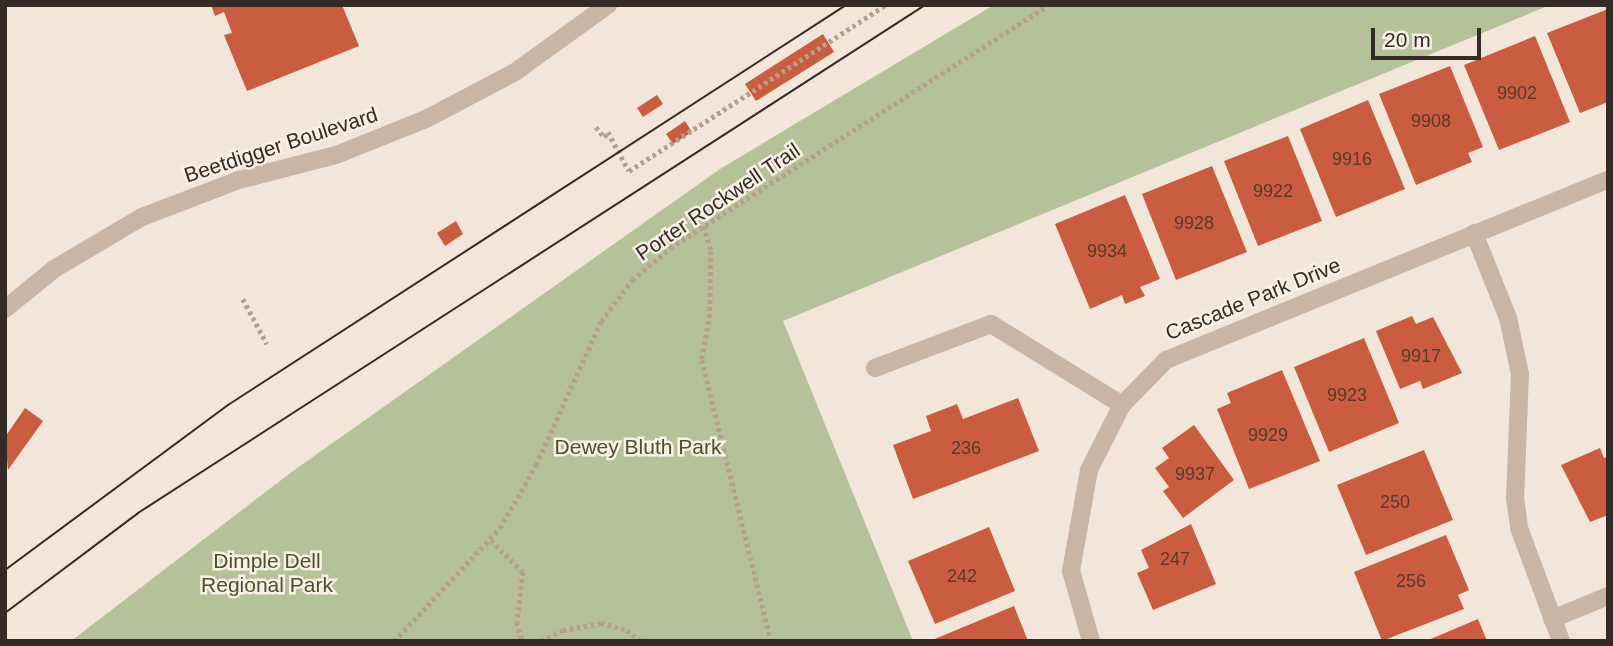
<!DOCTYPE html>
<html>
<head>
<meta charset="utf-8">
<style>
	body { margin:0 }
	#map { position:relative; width:1613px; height:646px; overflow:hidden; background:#f2e5d9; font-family:Arial,sans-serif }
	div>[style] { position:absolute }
	.green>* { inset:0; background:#b5c198 }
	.building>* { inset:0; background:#ca5d3f }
	.path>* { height:4.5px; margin-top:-2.25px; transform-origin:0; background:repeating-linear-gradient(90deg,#b69f8f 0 3.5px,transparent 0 7px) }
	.lane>* { height:18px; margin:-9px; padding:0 9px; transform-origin:9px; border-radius:9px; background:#cab5a4 }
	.street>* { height:18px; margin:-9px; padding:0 9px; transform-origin:9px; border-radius:9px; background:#cab5a4 }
	.tram>* { height:2px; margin:-1px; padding:0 1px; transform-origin:1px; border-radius:1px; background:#352b26 }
	span { translate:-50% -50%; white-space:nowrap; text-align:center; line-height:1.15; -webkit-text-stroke:5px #faf0e5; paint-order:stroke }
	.number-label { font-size:18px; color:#5a382c }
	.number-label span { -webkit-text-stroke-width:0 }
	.street-label { font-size:21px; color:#352b26 }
	.park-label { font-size:21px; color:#465429 }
	.frame { position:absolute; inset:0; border:7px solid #352b26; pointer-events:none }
	.scale { position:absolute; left:1371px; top:28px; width:110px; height:32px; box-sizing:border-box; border:4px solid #352b26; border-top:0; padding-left:9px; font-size:21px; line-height:24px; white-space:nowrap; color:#352b26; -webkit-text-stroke:5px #faf0e5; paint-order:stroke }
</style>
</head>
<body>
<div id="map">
	<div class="green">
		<i style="clip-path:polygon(994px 5px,1550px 5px,783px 321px,913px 641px,71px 641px,293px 471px,720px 169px)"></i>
	</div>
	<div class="building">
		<i style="clip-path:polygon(211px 5px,342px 5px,359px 46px,247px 91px,224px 35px,232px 33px,224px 12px,215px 16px)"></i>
		<i style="clip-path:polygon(1608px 9px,1608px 102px,1580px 113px,1547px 33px)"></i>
		<i style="clip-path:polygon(823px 34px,834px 52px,756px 101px,745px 84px)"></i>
		<i style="clip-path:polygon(1535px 36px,1570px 122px,1499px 150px,1464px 65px)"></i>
		<i style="clip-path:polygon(1450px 66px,1483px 147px,1468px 153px,1472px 162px,1416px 185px,1379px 94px)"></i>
		<i style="clip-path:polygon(657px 95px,663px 104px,643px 117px,637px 108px)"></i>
		<i style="clip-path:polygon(1368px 100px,1405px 189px,1336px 217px,1300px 129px)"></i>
		<i style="clip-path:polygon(685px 121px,692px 132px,673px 144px,666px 134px)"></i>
		<i style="clip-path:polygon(1288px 136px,1322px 221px,1258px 246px,1224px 161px)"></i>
		<i style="clip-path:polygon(1212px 166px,1247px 252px,1176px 280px,1142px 194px)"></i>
		<i style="clip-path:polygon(1125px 195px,1160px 279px,1140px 287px,1145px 296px,1125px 304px,1122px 295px,1090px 309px,1055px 224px)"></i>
		<i style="clip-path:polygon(456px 221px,463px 234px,445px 246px,437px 233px)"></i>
		<i style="clip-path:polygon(1412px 316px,1416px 324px,1433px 317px,1462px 373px,1423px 389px,1420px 381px,1400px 389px,1376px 331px)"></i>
		<i style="clip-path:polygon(1364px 338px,1399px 423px,1329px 452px,1294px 367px)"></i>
		<i style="clip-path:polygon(1282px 370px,1320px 461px,1249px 489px,1217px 409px,1231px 403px,1227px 393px)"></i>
		<i style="clip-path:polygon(1018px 398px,1039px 451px,913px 499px,893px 445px,931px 431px,926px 416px,957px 404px,963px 419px)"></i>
		<i style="clip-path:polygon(25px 408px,43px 421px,8px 470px,5px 437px)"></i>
		<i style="clip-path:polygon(1194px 425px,1234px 480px,1183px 518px,1163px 491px,1169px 487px,1155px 468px,1169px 458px,1162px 448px)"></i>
		<i style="clip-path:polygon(1600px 448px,1604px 458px,1608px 457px,1608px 515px,1590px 522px,1561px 465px)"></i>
		<i style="clip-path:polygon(1424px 450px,1453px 520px,1366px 555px,1337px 485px)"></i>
		<i style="clip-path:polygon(1191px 524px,1216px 584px,1153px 610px,1137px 573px,1149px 568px,1141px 550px)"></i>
		<i style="clip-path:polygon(989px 527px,1015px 591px,935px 624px,908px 561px)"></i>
		<i style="clip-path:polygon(1446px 535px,1469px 590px,1458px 595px,1464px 609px,1382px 641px,1354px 572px)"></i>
		<i style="clip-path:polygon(1014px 606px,1028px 641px,930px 641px)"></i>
		<i style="clip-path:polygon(1478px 619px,1487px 641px,1426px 641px)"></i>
	</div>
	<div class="path">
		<i style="left:596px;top:127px;width:13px;rotate:51deg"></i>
		<i style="left:604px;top:137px;width:6px;rotate:-51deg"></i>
		<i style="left:608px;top:132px;width:44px;rotate:61.7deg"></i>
		<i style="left:629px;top:171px;width:306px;rotate:-32.9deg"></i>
		<i style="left:704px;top:226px;width:26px;rotate:74deg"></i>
		<i style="left:711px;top:251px;width:63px;rotate:90.9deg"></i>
		<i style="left:710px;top:314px;width:47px;rotate:99.9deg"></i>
		<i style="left:702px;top:360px;width:289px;rotate:76.2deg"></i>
		<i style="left:243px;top:299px;width:51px;rotate:61.9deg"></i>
		<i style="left:491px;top:540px;width:45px;rotate:45deg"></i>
		<i style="left:523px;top:572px;width:50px;rotate:96.8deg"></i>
		<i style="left:517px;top:622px;width:20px;rotate:75deg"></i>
		<i style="left:394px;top:641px;width:155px;rotate:-46.8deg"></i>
		<i style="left:500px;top:528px;width:73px;rotate:-60.3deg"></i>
		<i style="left:536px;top:465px;width:158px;rotate:-65.7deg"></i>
		<i style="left:601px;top:321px;width:51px;rotate:-52.9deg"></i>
		<i style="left:632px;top:280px;width:50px;rotate:-40.1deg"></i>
		<i style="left:670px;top:248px;width:449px;rotate:-32.7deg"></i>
		<i style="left:541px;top:641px;width:25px;rotate:-27deg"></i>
		<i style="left:563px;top:630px;width:39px;rotate:-10deg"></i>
		<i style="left:601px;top:623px;width:27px;rotate:15deg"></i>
		<i style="left:627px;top:630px;width:18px;rotate:38deg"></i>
	</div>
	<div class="lane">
		<i style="left:875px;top:368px;width:124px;rotate:-20.8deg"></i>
		<i style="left:991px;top:324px;width:154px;rotate:31.7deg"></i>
	</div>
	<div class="street">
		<i style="left:1474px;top:233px;width:92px;rotate:68.2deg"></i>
		<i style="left:1508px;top:318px;width:57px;rotate:77.9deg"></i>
		<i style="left:1520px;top:374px;width:124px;rotate:92.3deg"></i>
		<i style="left:1515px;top:498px;width:30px;rotate:82deg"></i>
		<i style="left:1519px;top:528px;width:121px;rotate:69.6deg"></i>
		<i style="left:5px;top:309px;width:63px;rotate:-39.2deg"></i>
		<i style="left:54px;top:269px;width:102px;rotate:-30.6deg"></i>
		<i style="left:142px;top:217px;width:104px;rotate:-20.9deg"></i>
		<i style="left:239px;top:180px;width:100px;rotate:-14.5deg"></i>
		<i style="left:336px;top:155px;width:97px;rotate:-21.8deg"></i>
		<i style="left:426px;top:119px;width:101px;rotate:-27.8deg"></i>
		<i style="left:515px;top:72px;width:115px;rotate:-35.8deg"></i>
		<i style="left:1552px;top:619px;width:61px;rotate:-22.3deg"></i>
		<i style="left:1091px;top:641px;width:73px;rotate:-105.9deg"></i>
		<i style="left:1071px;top:571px;width:103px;rotate:-79.9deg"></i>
		<i style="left:1089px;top:470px;width:73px;rotate:-63.1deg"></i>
		<i style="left:1122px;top:405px;width:63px;rotate:-45.6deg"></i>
		<i style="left:1166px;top:360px;width:477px;rotate:-22.2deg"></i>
	</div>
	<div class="tram">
		<i style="left:5px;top:570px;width:277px;rotate:-36.5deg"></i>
		<i style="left:228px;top:405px;width:736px;rotate:-32.91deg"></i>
		<i style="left:5px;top:613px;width:166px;rotate:-36.9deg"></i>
		<i style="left:138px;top:513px;width:937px;rotate:-32.84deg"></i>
	</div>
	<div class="number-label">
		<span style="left:1517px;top:93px">9902</span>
		<span style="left:1431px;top:121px">9908</span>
		<span style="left:1352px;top:159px">9916</span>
		<span style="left:1273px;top:191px">9922</span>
		<span style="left:1194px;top:223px">9928</span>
		<span style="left:1107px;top:251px">9934</span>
		<span style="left:1421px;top:356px">9917</span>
		<span style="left:1347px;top:395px">9923</span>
		<span style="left:1268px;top:435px">9929</span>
		<span style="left:966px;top:448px">236</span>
		<span style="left:1195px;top:474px">9937</span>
		<span style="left:1395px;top:502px">250</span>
		<span style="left:1175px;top:559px">247</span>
		<span style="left:962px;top:576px">242</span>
		<span style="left:1411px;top:581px">256</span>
	</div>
	<div class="street-label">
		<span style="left:281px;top:145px;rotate:-18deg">Beetdigger Boulevard</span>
		<span style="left:718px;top:202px;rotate:-34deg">Porter Rockwell Trail</span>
		<span style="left:1253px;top:299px;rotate:-22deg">Cascade Park Drive</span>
	</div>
	<div class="park-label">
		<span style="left:638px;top:447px">Dewey Bluth Park</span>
		<span style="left:267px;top:573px">Dimple Dell<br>Regional Park</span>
	</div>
	<div class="frame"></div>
	<div class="scale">20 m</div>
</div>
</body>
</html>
